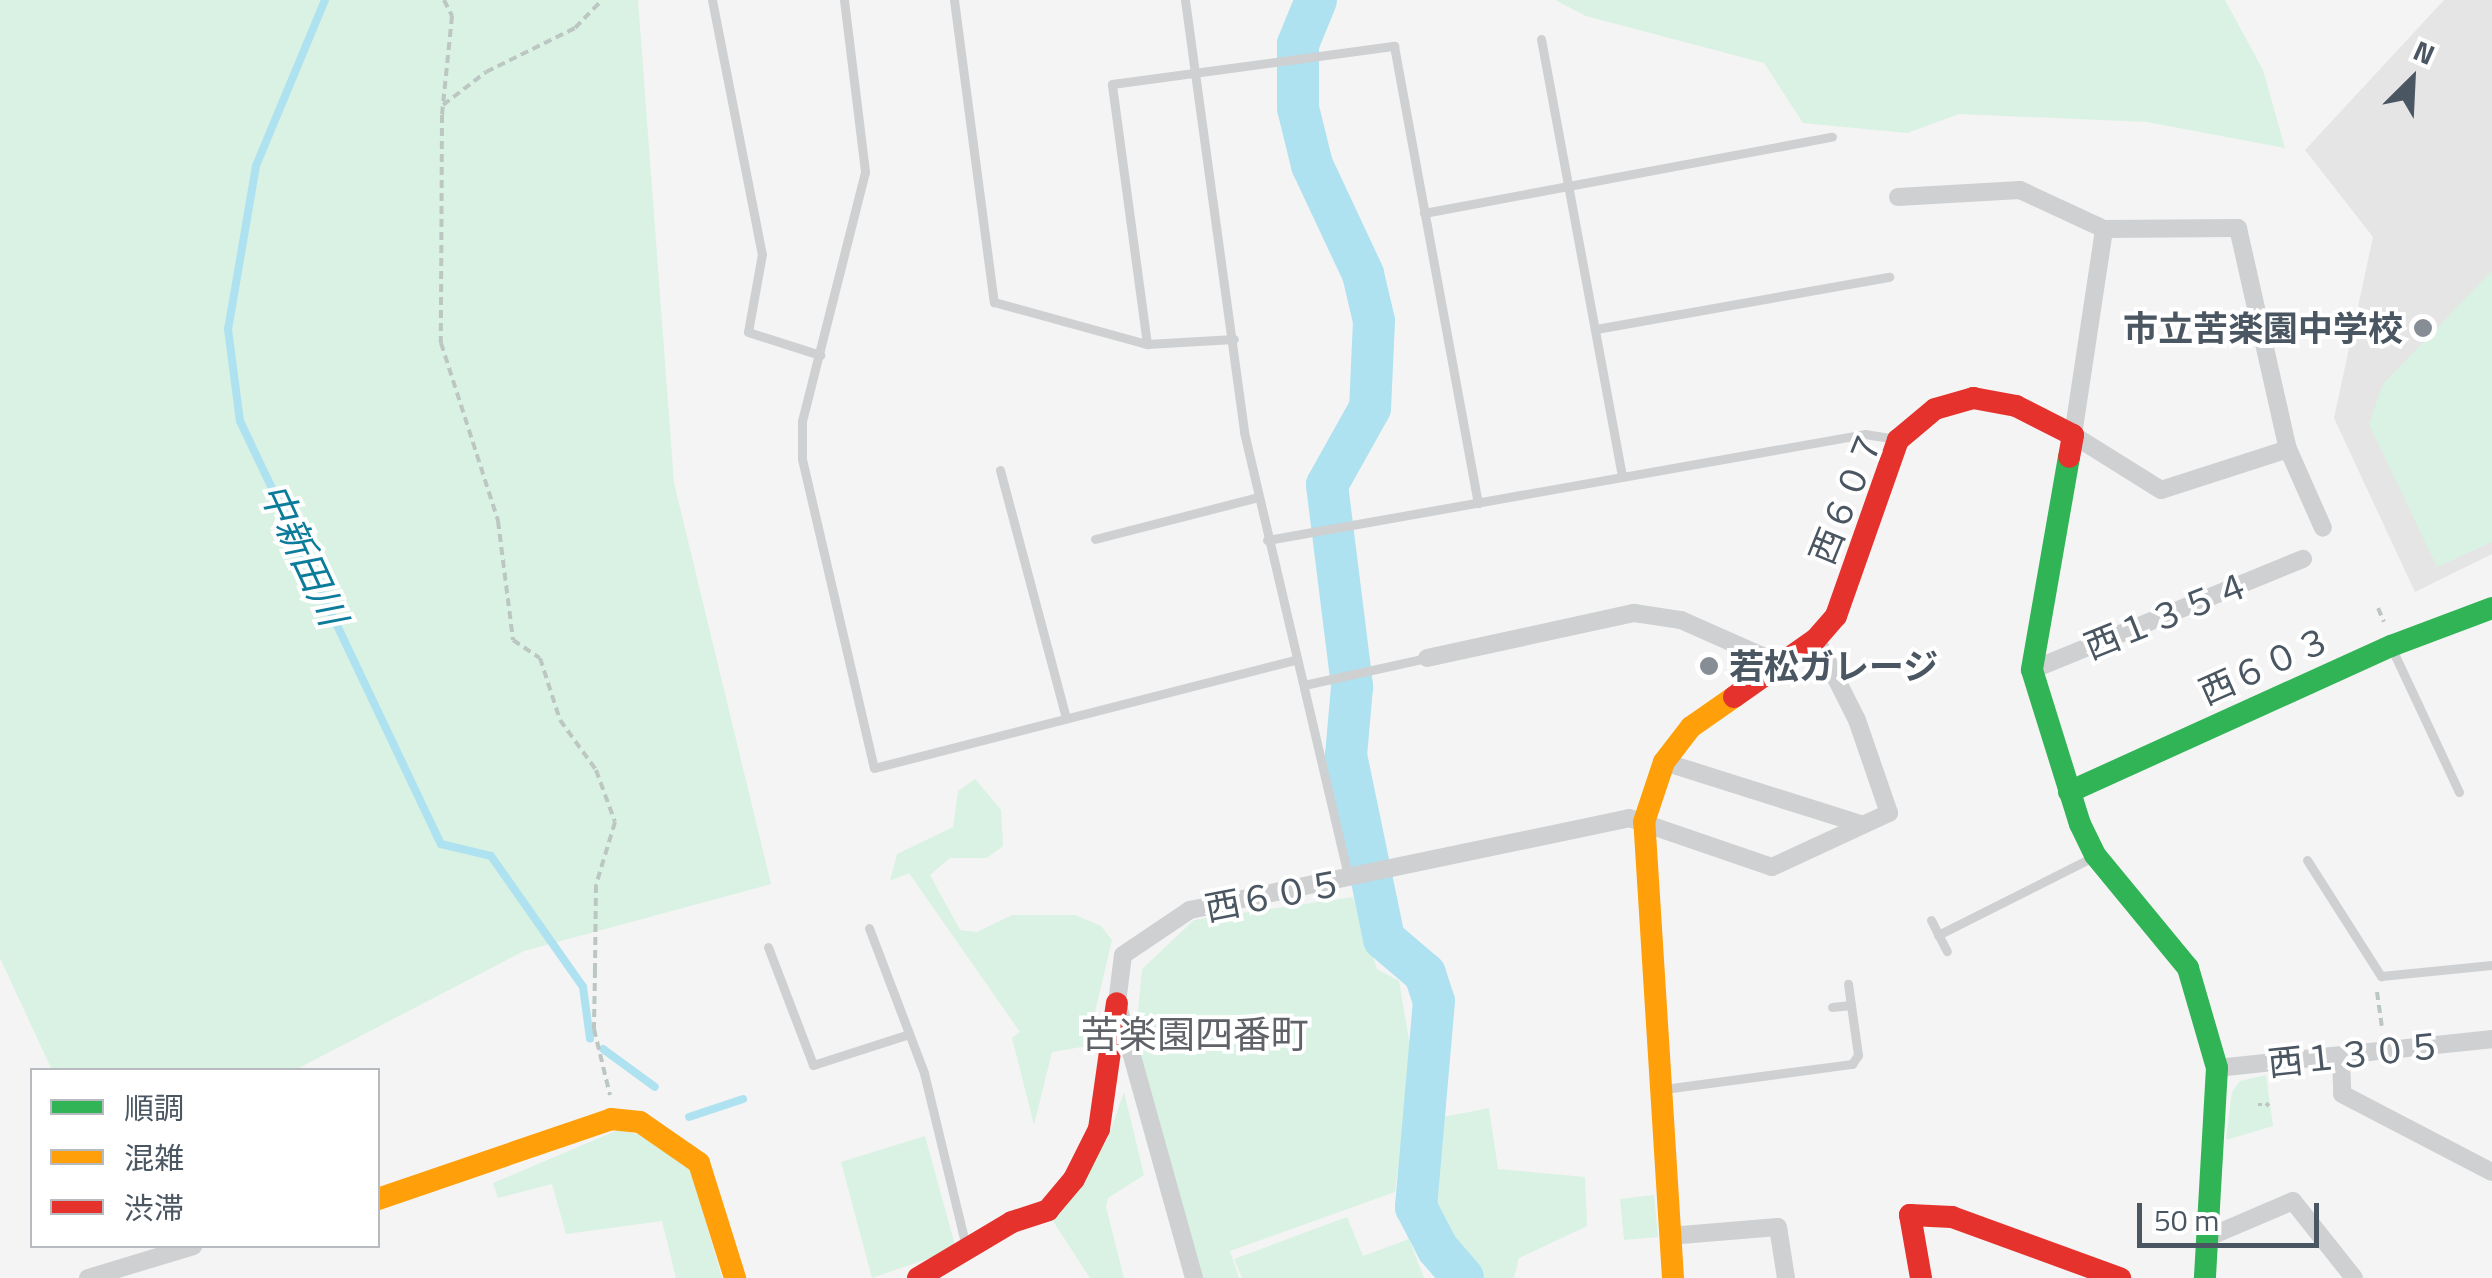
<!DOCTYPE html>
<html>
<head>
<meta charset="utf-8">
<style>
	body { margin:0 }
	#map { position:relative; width:2492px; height:1278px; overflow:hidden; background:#f4f4f4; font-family:"Titillium Web","Noto Sans JP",sans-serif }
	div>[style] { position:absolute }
	.education>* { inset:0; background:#e6e5e6 }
	.green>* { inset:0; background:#d9f2e3 }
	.stream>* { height:8px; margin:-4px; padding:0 4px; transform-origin:4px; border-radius:4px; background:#aee2f0 }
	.river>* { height:42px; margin:-21px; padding:0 21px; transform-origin:21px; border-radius:21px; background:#aee2f0 }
	.path>* { height:4px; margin-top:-2px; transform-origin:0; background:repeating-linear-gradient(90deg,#bcc7c4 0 8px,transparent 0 13px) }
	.lane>* { height:9px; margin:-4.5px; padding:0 4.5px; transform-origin:4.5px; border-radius:4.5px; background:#ced0d2 }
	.street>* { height:18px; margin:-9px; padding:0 9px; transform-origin:9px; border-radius:9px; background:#ced0d2 }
	.fast>* { height:22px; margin:-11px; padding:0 11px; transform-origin:11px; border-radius:11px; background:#30b455 }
	.slow>* { height:22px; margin:-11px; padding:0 11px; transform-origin:11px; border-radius:11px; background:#ff9f0a }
	.jam>* { height:22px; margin:-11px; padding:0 11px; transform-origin:11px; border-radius:11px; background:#e5322d }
	.dots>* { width:28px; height:28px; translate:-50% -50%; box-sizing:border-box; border:5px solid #fff; border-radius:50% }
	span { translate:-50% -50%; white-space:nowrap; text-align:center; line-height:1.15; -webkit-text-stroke:8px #fff; paint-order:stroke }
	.poi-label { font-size:35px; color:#4a5661; font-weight:700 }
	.right { translate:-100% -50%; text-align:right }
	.left { translate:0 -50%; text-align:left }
	.street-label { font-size:35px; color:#4a5661 }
	.water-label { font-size:38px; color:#0c7c9b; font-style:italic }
	.neighbourhood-label { font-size:38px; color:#5f6368 }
	.legend { position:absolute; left:30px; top:1068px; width:350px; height:180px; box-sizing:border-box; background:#fff; border:2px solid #b7bbc0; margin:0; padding:12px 18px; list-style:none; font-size:30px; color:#4a5661 }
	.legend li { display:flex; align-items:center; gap:20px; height:50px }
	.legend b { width:50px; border:2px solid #b7bbc0 }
	.north { position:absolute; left:2362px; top:30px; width:100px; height:100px; -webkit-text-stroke:8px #fff; paint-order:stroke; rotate:24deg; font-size:28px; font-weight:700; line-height:40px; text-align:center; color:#4a5661 }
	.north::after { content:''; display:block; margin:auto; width:35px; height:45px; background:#4a5661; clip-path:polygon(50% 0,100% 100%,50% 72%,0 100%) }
	.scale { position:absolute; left:2137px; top:1203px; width:182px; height:45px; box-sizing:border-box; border:5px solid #4a5661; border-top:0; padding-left:12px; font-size:30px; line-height:35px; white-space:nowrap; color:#4a5661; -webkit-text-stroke:8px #fff; paint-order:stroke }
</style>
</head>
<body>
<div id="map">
	<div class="education">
		<i style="clip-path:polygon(2444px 0,2492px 0,2492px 554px,2415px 592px,2334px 418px,2373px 237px,2305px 150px)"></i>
	</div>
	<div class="green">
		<i style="clip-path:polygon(0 0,638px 0,674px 483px,771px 884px,524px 951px,295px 1070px,52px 1070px,0 958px)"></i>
		<i style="clip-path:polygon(1555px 0,2225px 0,2263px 70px,2285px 148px,2147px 122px,1959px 114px,1907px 133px,1803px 123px,1764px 63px,1586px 16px)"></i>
		<i style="clip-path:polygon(2492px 271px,2492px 542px,2437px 567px,2369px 424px,2383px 384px)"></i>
		<i style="clip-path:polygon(975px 779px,1001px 810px,1003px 846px,987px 858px,950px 858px,930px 875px,960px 930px,977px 932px,1012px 915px,1075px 915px,1101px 926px,1112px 940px,1087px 1046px,1052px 1052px,1034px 1125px,1012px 1038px,1020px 1032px,909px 873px,890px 881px,897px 854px,953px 827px,958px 791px)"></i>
		<i style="clip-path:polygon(1353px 897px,1377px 969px,1399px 981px,1412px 1058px,1395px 1192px,1230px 1251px,1239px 1278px,1201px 1278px,1135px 1044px,1142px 969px,1194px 920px)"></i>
		<i style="clip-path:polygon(2266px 1075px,2273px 1126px,2226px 1140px,2232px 1092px,2240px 1081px)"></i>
		<i style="clip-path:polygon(1124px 1092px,1144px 1175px,1108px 1198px,1106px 1207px,1124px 1278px,1090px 1278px,1053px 1221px,1108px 1138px)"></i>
		<i style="clip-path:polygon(1489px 1108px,1498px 1169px,1585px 1177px,1587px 1226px,1519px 1258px,1514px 1278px,1472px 1278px,1426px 1209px,1433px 1119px)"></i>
		<i style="clip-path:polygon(618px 1130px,656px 1138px,688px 1161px,722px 1278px,676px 1278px,662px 1221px,566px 1234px,552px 1184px,498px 1198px,493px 1183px)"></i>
		<i style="clip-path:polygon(925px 1136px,956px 1249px,872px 1278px,841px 1162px)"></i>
		<i style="clip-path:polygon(1654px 1195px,1658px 1237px,1624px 1240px,1620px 1199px)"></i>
		<i style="clip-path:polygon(1347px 1217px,1363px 1256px,1409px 1239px,1424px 1278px,1242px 1278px,1234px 1259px)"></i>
	</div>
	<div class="stream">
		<i style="left:325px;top:0;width:180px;rotate:112.6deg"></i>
		<i style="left:256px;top:166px;width:165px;rotate:99.7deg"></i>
		<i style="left:228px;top:329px;width:93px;rotate:82.6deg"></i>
		<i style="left:240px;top:421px;width:468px;rotate:64.6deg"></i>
		<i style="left:441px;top:844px;width:51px;rotate:13.5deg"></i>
		<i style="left:491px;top:856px;width:160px;rotate:54.9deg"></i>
		<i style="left:583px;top:987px;width:52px;rotate:82.3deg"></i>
		<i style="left:603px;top:1049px;width:64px;rotate:36.2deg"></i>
		<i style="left:689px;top:1117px;width:57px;rotate:-18.4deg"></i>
	</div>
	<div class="river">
		<i style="left:1316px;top:0;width:48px;rotate:112.2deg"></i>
		<i style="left:1298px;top:44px;width:64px;rotate:90deg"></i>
		<i style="left:1298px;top:108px;width:59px;rotate:76.2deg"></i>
		<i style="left:1312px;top:165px;width:120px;rotate:64.9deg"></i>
		<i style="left:1363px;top:274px;width:48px;rotate:76.8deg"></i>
		<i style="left:1374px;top:321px;width:87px;rotate:92.6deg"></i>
		<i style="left:1370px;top:408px;width:88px;rotate:119.2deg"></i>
		<i style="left:1327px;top:485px;width:204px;rotate:82.9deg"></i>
		<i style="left:1352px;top:687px;width:68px;rotate:95deg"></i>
		<i style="left:1346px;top:755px;width:188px;rotate:78.3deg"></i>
		<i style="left:1384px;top:939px;width:54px;rotate:40.5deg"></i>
		<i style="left:1425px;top:974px;width:28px;rotate:72deg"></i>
		<i style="left:1434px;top:1001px;width:207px;rotate:95deg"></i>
		<i style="left:1416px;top:1207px;width:47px;rotate:62.4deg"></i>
		<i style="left:1438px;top:1249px;width:38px;rotate:49deg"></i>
	</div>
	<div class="path">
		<i style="left:444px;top:0;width:18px;rotate:63deg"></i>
		<i style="left:452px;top:16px;width:100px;rotate:95.8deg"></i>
		<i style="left:442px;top:115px;width:228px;rotate:90.3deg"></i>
		<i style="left:441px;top:343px;width:187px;rotate:72.2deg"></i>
		<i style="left:498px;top:521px;width:120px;rotate:82.8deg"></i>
		<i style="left:513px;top:640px;width:32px;rotate:34deg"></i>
		<i style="left:540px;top:658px;width:65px;rotate:72.1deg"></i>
		<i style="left:560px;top:720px;width:62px;rotate:54.2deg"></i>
		<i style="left:596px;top:770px;width:55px;rotate:69.9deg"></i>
		<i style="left:615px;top:822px;width:66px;rotate:106.8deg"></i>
		<i style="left:596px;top:885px;width:85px;rotate:90.7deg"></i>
		<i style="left:595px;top:970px;width:59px;rotate:91deg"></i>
		<i style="left:594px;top:1029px;width:68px;rotate:76.4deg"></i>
		<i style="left:443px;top:105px;width:54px;rotate:-37.5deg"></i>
		<i style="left:486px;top:72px;width:99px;rotate:-26.3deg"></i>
		<i style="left:575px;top:28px;width:39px;rotate:-46deg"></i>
		<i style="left:2378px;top:608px;width:15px;rotate:67deg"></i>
		<i style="left:2377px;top:992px;width:36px;rotate:82deg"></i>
		<i style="left:2260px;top:1103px;width:3px;rotate:90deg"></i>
		<i style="left:2266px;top:1106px;width:4px;rotate:-45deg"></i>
	</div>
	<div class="lane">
		<i style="left:712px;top:0;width:259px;rotate:78.9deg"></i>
		<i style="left:762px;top:254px;width:79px;rotate:100.2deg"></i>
		<i style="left:748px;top:332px;width:76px;rotate:17.7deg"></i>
		<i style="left:844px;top:0;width:173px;rotate:83deg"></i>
		<i style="left:865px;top:172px;width:257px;rotate:104.2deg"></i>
		<i style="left:802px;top:421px;width:38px;rotate:90deg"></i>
		<i style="left:802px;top:459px;width:317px;rotate:76.9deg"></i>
		<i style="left:874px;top:768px;width:437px;rotate:-14.4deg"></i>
		<i style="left:954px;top:0;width:305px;rotate:82.5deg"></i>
		<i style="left:994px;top:302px;width:159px;rotate:15.4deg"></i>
		<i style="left:1147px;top:344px;width:87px;rotate:-3.3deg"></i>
		<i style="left:1185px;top:0;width:436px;rotate:82.2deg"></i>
		<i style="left:1244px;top:432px;width:456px;rotate:76.8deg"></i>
		<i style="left:1541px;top:39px;width:442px;rotate:79.5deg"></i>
		<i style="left:1424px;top:213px;width:415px;rotate:-10.6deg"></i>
		<i style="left:1596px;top:329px;width:298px;rotate:-10.1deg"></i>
		<i style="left:1147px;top:344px;width:262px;rotate:-97.7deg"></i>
		<i style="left:1112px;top:84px;width:285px;rotate:-7.7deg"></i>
		<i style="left:1394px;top:46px;width:465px;rotate:79.6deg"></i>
		<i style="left:1000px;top:470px;width:257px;rotate:75.1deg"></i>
		<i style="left:1095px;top:539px;width:168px;rotate:-14.4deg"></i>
		<i style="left:1267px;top:540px;width:607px;rotate:-10.05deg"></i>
		<i style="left:1865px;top:434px;width:30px;rotate:9deg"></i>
		<i style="left:2392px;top:649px;width:158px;rotate:64.9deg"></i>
		<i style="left:1304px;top:685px;width:126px;rotate:-12.4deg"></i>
		<i style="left:2307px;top:860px;width:138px;rotate:57.5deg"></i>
		<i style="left:2381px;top:976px;width:112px;rotate:-5.7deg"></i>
		<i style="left:1931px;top:920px;width:35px;rotate:63deg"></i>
		<i style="left:869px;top:928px;width:155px;rotate:69.2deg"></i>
		<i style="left:924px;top:1073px;width:179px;rotate:76.4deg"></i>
		<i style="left:1938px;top:935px;width:174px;rotate:-26.7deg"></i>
		<i style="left:768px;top:947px;width:126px;rotate:69.1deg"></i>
		<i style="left:813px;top:1065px;width:101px;rotate:-17.9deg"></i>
		<i style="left:1832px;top:1007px;width:19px;rotate:-6deg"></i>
		<i style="left:1664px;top:1089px;width:190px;rotate:-7.6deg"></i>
		<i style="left:1852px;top:1064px;width:11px;rotate:-56deg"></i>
		<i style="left:1858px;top:1055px;width:72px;rotate:-98deg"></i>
	</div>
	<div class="street">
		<i style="left:1898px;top:197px;width:122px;rotate:-3.3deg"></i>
		<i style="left:2020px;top:190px;width:93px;rotate:24.9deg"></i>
		<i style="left:2238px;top:228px;width:227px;rotate:77.3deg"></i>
		<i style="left:2288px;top:449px;width:133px;rotate:162.1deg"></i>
		<i style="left:2161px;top:490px;width:104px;rotate:-148deg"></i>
		<i style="left:2073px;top:435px;width:208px;rotate:-81.4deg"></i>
		<i style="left:2104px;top:229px;width:134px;rotate:-0.4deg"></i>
		<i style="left:2288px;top:449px;width:86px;rotate:66.1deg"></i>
		<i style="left:1427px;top:658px;width:212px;rotate:-12.3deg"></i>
		<i style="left:1634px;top:613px;width:48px;rotate:8.5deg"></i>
		<i style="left:1681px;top:620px;width:106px;rotate:23.9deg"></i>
		<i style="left:2032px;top:670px;width:293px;rotate:-22.3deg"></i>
		<i style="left:1664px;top:762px;width:207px;rotate:17.5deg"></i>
		<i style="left:2341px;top:1057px;width:37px;rotate:88deg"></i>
		<i style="left:2342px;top:1094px;width:169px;rotate:27.5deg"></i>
		<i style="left:2217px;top:1068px;width:277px;rotate:-6deg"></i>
		<i style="left:1669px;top:1236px;width:109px;rotate:-4.7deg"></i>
		<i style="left:1778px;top:1227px;width:52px;rotate:81.1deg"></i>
		<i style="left:2211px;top:1236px;width:89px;rotate:-23.1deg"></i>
		<i style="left:2293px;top:1201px;width:98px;rotate:51.6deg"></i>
		<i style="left:88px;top:1278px;width:110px;rotate:-16.9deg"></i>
		<i style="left:1194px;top:1278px;width:286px;rotate:-105.6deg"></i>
		<i style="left:1117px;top:1003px;width:48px;rotate:-82.9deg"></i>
		<i style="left:1123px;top:955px;width:81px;rotate:-33.9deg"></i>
		<i style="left:1190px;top:910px;width:449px;rotate:-11.8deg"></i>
		<i style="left:1629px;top:818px;width:151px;rotate:18.9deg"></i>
		<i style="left:1772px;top:867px;width:129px;rotate:-24.8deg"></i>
		<i style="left:1889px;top:813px;width:98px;rotate:-109deg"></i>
		<i style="left:1857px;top:720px;width:91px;rotate:-116.8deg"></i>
	</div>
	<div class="fast">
		<i style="left:2069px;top:457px;width:216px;rotate:99.9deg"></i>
		<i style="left:2032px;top:670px;width:161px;rotate:72.7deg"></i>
		<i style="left:2080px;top:824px;width:34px;rotate:64deg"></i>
		<i style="left:2095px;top:855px;width:146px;rotate:50.5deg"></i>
		<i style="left:2188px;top:968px;width:104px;rotate:73.8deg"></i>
		<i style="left:2217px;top:1068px;width:210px;rotate:93.3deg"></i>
		<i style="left:2069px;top:792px;width:354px;rotate:-24.4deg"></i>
		<i style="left:2391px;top:646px;width:108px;rotate:-20.6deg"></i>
	</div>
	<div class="slow">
		<i style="left:378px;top:1199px;width:246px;rotate:-18.9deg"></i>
		<i style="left:611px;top:1119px;width:29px;rotate:6deg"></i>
		<i style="left:640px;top:1122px;width:72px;rotate:34.8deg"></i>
		<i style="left:699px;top:1163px;width:121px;rotate:72.6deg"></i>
		<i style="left:1673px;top:1278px;width:457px;rotate:-93.6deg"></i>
		<i style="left:1644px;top:822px;width:63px;rotate:-71.6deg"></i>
		<i style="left:1664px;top:762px;width:44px;rotate:-52.4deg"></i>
		<i style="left:1691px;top:727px;width:52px;rotate:-34.9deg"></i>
	</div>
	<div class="jam">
		<i style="left:1734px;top:697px;width:100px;rotate:-35.3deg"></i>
		<i style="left:1816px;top:639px;width:30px;rotate:-49deg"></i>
		<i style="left:1836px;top:616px;width:187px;rotate:-70.6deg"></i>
		<i style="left:1898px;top:440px;width:48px;rotate:-40deg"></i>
		<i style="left:1935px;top:409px;width:40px;rotate:-16deg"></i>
		<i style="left:1973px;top:398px;width:44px;rotate:10.5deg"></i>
		<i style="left:2016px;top:406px;width:64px;rotate:27deg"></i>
		<i style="left:2073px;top:435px;width:22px;rotate:100deg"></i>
		<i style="left:918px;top:1278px;width:109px;rotate:-30.8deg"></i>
		<i style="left:1012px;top:1222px;width:38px;rotate:-18deg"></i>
		<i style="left:1048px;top:1210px;width:40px;rotate:-50deg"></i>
		<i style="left:1074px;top:1179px;width:56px;rotate:-63.4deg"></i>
		<i style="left:1099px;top:1129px;width:127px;rotate:-81.9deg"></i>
		<i style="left:1921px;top:1278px;width:64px;rotate:-99.9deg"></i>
		<i style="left:1910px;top:1215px;width:42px;rotate:2.7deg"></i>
		<i style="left:1952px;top:1217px;width:179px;rotate:20deg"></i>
	</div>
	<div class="dots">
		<i style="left:2423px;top:328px;background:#868d94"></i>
		<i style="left:1709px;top:666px;background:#868d94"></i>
	</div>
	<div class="poi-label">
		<span class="right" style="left:2403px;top:328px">市立苦楽園中学校</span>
		<span class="left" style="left:1729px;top:666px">若松ガレージ</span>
	</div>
	<div class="street-label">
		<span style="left:1846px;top:497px;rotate:-68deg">西６０７</span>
		<span style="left:2167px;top:615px;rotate:-22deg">西１３５４</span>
		<span style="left:2265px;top:665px;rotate:-24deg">西６０３</span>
		<span style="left:1274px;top:895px;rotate:-11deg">西６０５</span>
		<span style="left:2355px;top:1054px;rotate:-6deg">西１３０５</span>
	</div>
	<div class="water-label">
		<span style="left:303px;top:554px;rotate:65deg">中新田川</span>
	</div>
	<div class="neighbourhood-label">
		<span style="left:1195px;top:1035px">苦楽園四番町</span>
	</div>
	<ul class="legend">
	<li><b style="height:12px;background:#30b455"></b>順調</li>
	<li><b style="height:12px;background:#ff9f0a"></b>混雑</li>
	<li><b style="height:12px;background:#e5322d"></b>渋滞</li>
	</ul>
	<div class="north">N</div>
	<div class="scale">50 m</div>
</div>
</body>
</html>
